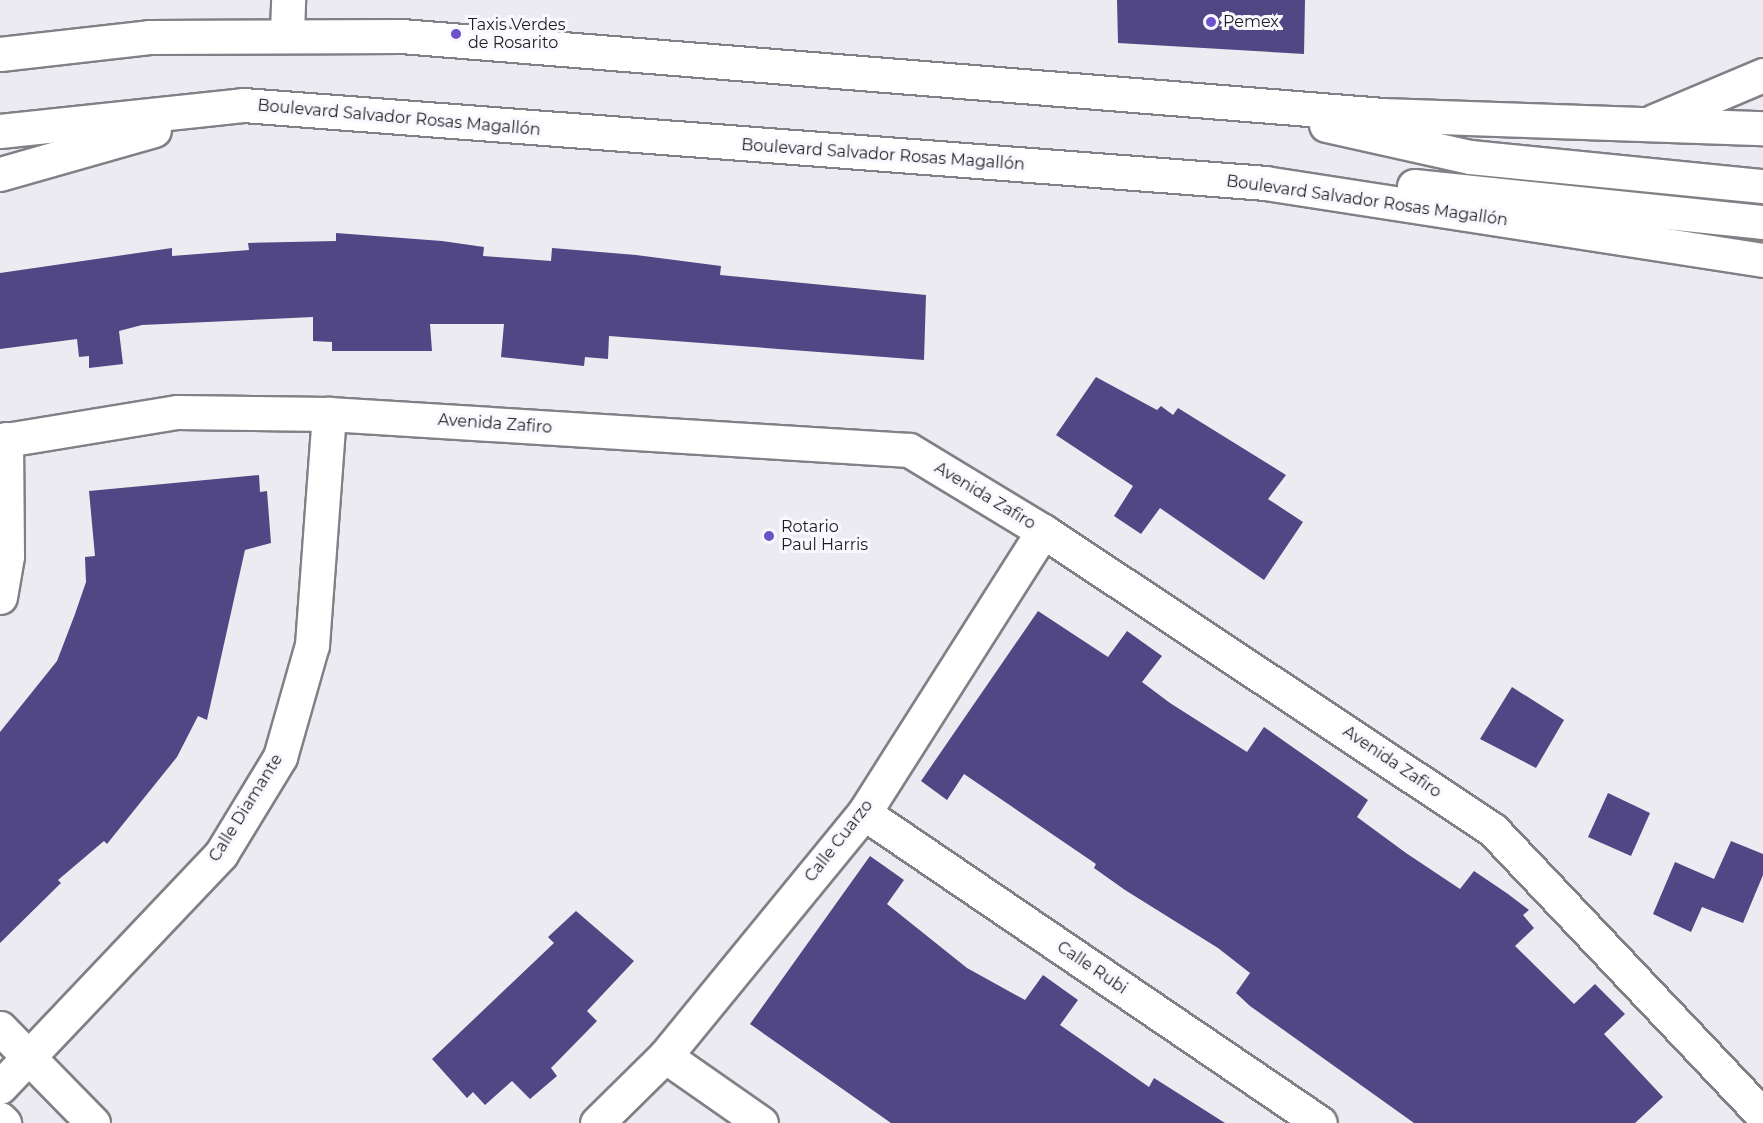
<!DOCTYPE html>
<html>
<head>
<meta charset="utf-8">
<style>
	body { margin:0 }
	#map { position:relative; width:1763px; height:1123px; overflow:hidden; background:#ecebf2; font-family:Montserrat,sans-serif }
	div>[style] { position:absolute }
	.building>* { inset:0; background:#514784 }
	.roads { filter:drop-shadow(2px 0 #808086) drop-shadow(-2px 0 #808086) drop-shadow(0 2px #808086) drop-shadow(0 -2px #808086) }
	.minor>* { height:33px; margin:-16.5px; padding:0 16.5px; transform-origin:16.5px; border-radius:16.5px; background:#fff }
	.tertiary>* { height:33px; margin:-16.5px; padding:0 16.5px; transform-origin:16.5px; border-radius:16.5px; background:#fff }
	.trunk>* { height:33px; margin:-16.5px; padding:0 16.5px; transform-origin:16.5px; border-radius:16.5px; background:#fff }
	.dots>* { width:16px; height:16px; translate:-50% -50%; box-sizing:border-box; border:3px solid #f9f8ff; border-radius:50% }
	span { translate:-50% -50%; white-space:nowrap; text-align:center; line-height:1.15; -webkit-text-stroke:6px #f9f8ff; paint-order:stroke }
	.poi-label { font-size:16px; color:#1e1e20 }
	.left { translate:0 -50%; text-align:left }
	.street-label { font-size:16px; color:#1e1e20 }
</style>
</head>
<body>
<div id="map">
	<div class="building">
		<i style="clip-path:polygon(1117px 0,1305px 0,1304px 54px,1118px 43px)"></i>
		<i style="clip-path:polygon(336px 233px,442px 241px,484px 247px,483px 256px,551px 261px,552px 248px,636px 255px,721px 266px,720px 275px,926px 295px,924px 360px,609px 336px,608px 359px,585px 357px,584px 366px,501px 357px,504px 324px,430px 324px,432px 351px,332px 351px,332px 342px,313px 341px,313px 317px,142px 325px,119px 331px,123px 364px,89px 368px,89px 356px,79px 357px,77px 339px,0 349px,0 273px,172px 248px,172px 256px,249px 250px,248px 243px,336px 241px)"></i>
		<i style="clip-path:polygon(1096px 377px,1157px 410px,1161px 406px,1173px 415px,1178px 408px,1286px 475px,1268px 499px,1303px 522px,1264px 580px,1160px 508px,1141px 534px,1114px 516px,1133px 486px,1056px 435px)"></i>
		<i style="clip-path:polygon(259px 475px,260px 492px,267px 491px,271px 543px,245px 550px,207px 720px,198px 716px,177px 757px,107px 844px,104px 841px,58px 880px,61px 883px,0 943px,0 732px,57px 661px,75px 614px,86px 582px,85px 557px,95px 556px,89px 491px)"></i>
		<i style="clip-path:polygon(1038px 611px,1108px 657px,1127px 631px,1162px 656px,1142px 682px,1170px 703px,1247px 752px,1264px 727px,1368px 800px,1357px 817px,1406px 853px,1460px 889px,1474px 871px,1508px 894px,1529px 910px,1523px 915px,1534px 928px,1515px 946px,1574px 1004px,1595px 984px,1625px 1014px,1604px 1034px,1663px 1097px,1635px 1123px,1414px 1123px,1250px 1006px,1236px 993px,1250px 973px,1218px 948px,1125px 890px,1094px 868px,1096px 864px,964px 774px,947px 800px,921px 781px)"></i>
		<i style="clip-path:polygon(1512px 687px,1564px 720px,1536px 768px,1480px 739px)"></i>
		<i style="clip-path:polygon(1608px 793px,1650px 813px,1631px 856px,1588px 837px)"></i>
		<i style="clip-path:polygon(1731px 841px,1763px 854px,1763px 875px,1743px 923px,1702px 907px,1691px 932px,1653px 914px,1675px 862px,1714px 879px)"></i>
		<i style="clip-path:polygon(870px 856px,904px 880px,887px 904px,967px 968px,1025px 1000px,1043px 975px,1078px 1000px,1060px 1025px,1149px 1087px,1154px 1078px,1225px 1123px,891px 1123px,750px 1024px)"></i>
		<i style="clip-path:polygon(576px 911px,634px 961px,587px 1011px,597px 1021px,551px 1068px,557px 1076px,530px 1099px,512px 1081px,485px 1105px,473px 1092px,467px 1098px,432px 1059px,554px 943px,548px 937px)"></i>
	</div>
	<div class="roads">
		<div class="minor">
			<i style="left:0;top:441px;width:179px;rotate:-9.3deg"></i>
			<i style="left:177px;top:412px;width:152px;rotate:0.8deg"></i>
			<i style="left:329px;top:414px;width:581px;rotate:3.55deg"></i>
			<i style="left:909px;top:450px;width:157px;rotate:31.2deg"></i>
			<i style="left:1043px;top:531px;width:540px;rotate:33.6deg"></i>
			<i style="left:1493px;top:830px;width:393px;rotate:46.6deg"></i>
			<i style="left:0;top:597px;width:42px;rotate:-80.3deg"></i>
			<i style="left:7px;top:556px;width:117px;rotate:-90.5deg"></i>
			<i style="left:864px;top:813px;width:551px;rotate:34.21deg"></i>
			<i style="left:665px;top:1056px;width:117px;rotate:34.9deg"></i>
			<i style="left:0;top:1087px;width:321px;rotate:-46.5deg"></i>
			<i style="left:221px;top:854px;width:114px;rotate:-58.7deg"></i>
			<i style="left:280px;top:757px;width:116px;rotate:-74.1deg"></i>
			<i style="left:312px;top:645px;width:232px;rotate:-85.8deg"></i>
			<i style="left:597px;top:1123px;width:95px;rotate:-44.6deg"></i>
			<i style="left:665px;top:1056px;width:314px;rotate:-50.7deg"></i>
			<i style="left:864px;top:813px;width:334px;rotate:-57.6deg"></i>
		</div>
		<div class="tertiary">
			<i style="left:287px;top:33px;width:33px;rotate:-88deg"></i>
			<i style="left:0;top:1028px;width:133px;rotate:45.6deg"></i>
			<i style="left:0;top:1119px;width:6px;rotate:45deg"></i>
		</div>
		<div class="trunk">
			<i style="left:0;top:54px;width:150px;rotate:-6.5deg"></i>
			<i style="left:149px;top:37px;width:252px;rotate:-0.2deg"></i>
			<i style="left:401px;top:36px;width:984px;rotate:4.6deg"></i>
			<i style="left:1382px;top:115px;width:381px;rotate:2deg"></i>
			<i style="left:1654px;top:121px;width:118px;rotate:-22.9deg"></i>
			<i style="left:1326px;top:125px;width:148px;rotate:12.5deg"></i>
			<i style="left:1470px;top:157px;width:294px;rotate:5.7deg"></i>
			<i style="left:0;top:131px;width:244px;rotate:-6.1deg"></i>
			<i style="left:243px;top:105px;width:1025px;rotate:4.36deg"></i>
			<i style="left:1265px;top:183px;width:504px;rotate:8.79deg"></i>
			<i style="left:0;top:174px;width:160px;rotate:-15.9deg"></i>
			<i style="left:1414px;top:186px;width:351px;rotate:5.9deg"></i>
		</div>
	</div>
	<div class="dots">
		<i style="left:1211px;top:22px;background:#6d52cb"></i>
		<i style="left:456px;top:34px;background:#6d52cb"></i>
		<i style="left:769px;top:536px;background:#6d52cb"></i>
	</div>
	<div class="poi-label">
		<span class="left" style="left:1223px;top:22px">Pemex</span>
		<span class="left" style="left:468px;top:34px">Taxis Verdes<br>de Rosarito</span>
		<span class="left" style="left:781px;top:536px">Rotario<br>Paul Harris</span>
	</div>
	<div class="street-label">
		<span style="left:399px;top:118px;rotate:5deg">Boulevard Salvador Rosas Magallón</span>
		<span style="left:883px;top:155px;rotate:4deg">Boulevard Salvador Rosas Magallón</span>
		<span style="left:1367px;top:201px;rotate:8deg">Boulevard Salvador Rosas Magallón</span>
		<span style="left:495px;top:424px;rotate:4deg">Avenida Zafiro</span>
		<span style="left:985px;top:496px;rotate:31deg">Avenida Zafiro</span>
		<span style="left:1392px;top:762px;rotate:34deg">Avenida Zafiro</span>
		<span style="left:246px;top:808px;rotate:-58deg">Calle Diamante</span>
		<span style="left:839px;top:841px;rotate:-52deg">Calle Cuarzo</span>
		<span style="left:1092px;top:968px;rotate:34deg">Calle Rubi</span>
	</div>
</div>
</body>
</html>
